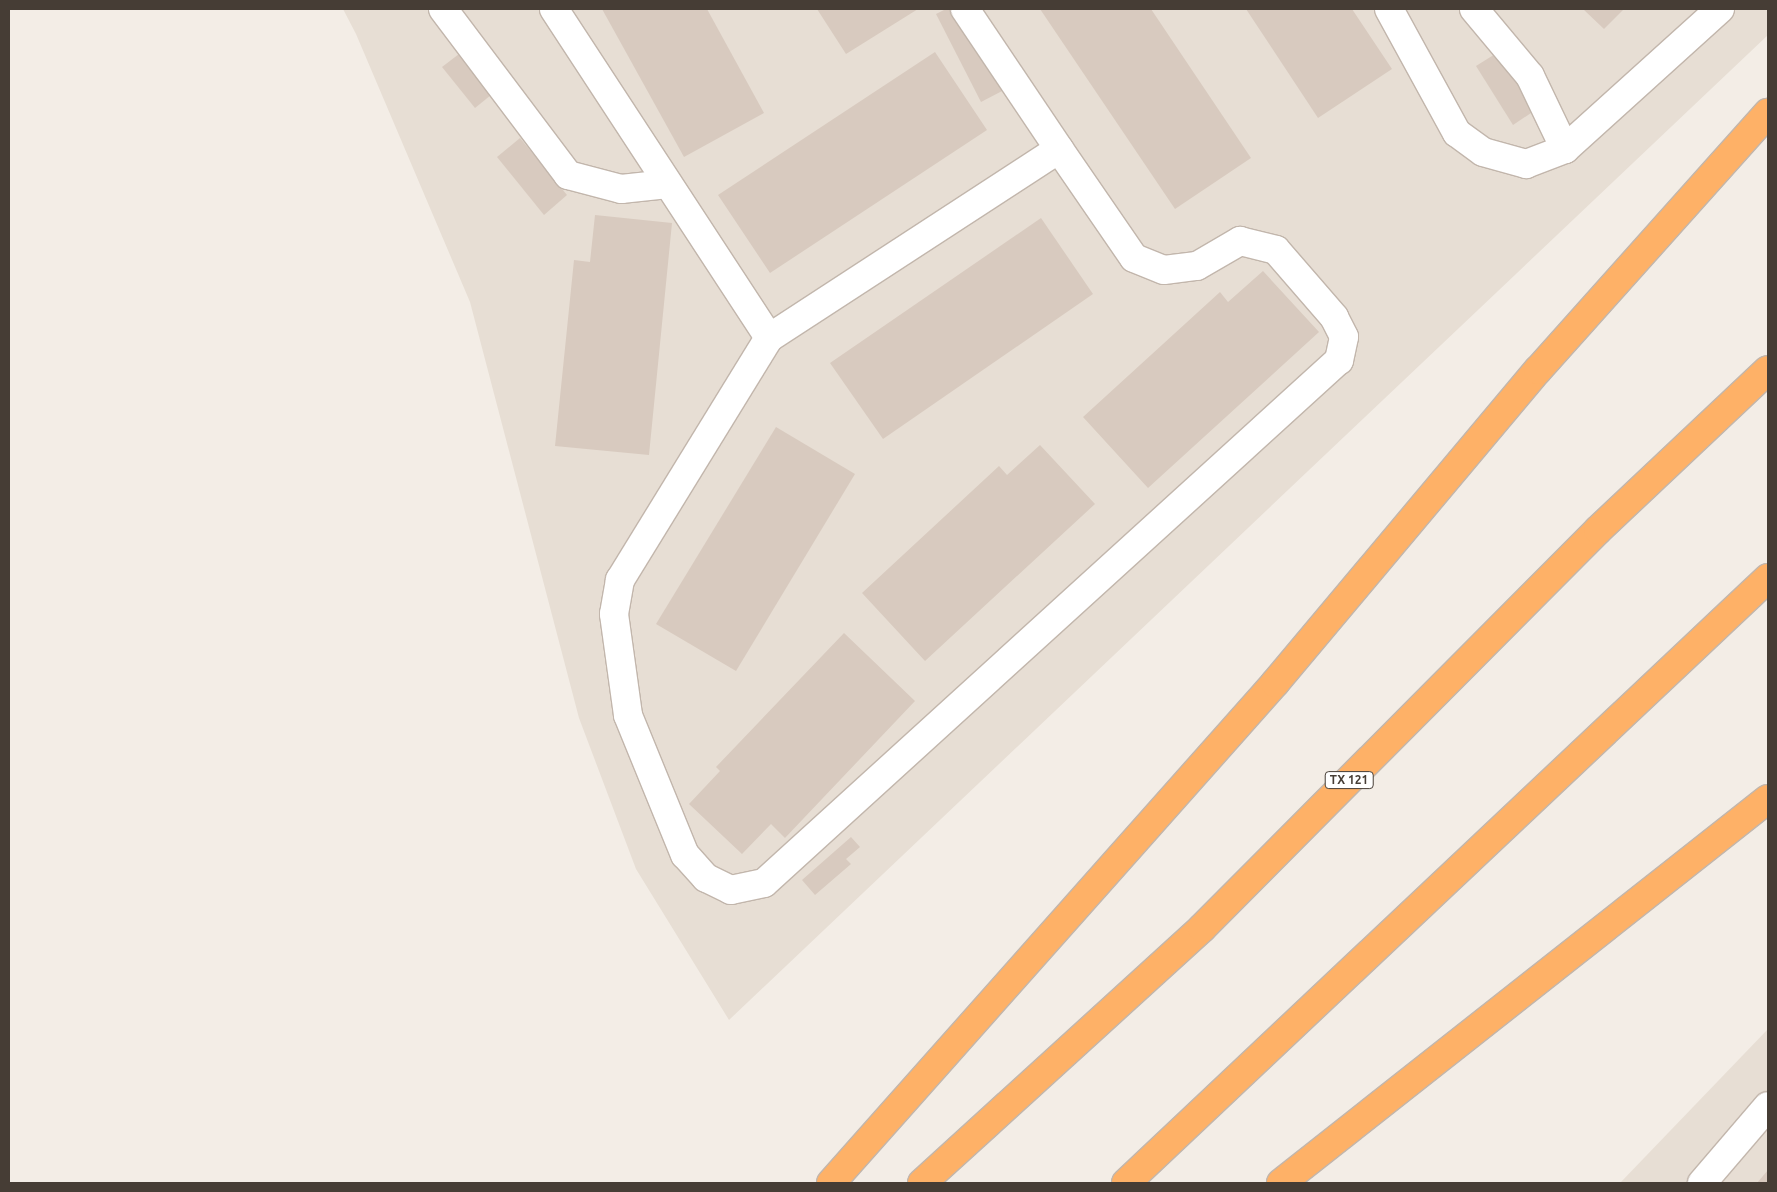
<!DOCTYPE html>
<html>
<head>
<meta charset="utf-8">
<style>
	body { margin:0 }
	#map { position:relative; width:1777px; height:1192px; overflow:hidden; background:#f3ede6; font-family:Ubuntu,sans-serif }
	div>[style] { position:absolute }
	.residential>* { inset:0; background:#e7ded4 }
	.building>* { inset:0; background:#d8cabf }
	.roads { filter:drop-shadow(1px 0 #c2b6ac) drop-shadow(-1px 0 #c2b6ac) drop-shadow(0 1px #c2b6ac) drop-shadow(0 -1px #c2b6ac) }
	.minor>* { height:28px; margin:-14px; padding:0 14px; transform-origin:14px; border-radius:14px; background:#fff }
	.highway>* { height:28px; margin:-14px; padding:0 14px; transform-origin:14px; border-radius:14px; background:#feb167 }
	span { translate:-50% -50%; white-space:nowrap; text-align:center; line-height:1.15; -webkit-text-stroke:4px #fff; paint-order:stroke }
	.shield-label span { padding:1px 4px; background:#fff; border:1px solid; border-radius:4px; -webkit-text-stroke-width:0 }
	.shield-label { font-size:12px; color:#463d35; font-weight:700 }
	.frame { position:absolute; inset:0; border:10px solid #463d35; pointer-events:none }
</style>
</head>
<body>
<div id="map">
	<div class="residential">
		<i style="clip-path:polygon(343px 9px,1768px 9px,1768px 35px,729px 1020px,636px 869px,579px 718px,470px 302px,356px 34px)"></i>
		<i style="clip-path:polygon(1768px 1029px,1768px 1183px,1620px 1183px)"></i>
	</div>
	<div class="building">
		<i style="clip-path:polygon(602px 9px,707px 9px,764px 113px,684px 157px)"></i>
		<i style="clip-path:polygon(817px 9px,918px 9px,846px 54px)"></i>
		<i style="clip-path:polygon(946px 9px,962px 9px,1004px 90px,981px 102px,936px 14px)"></i>
		<i style="clip-path:polygon(1040px 9px,1151px 9px,1251px 158px,1175px 209px)"></i>
		<i style="clip-path:polygon(1246px 9px,1352px 9px,1392px 69px,1318px 118px)"></i>
		<i style="clip-path:polygon(1583px 9px,1624px 9px,1604px 29px)"></i>
		<i style="clip-path:polygon(1500px 51px,1537px 109px,1513px 125px,1476px 66px)"></i>
		<i style="clip-path:polygon(935px 52px,987px 130px,770px 273px,718px 195px)"></i>
		<i style="clip-path:polygon(459px 54px,491px 95px,475px 108px,442px 67px)"></i>
		<i style="clip-path:polygon(520px 138px,567px 195px,544px 215px,497px 157px)"></i>
		<i style="clip-path:polygon(595px 215px,672px 223px,649px 455px,555px 446px,574px 260px,590px 262px)"></i>
		<i style="clip-path:polygon(1041px 218px,1093px 294px,883px 439px,830px 363px)"></i>
		<i style="clip-path:polygon(1263px 271px,1319px 332px,1148px 488px,1083px 417px,1220px 292px,1228px 302px)"></i>
		<i style="clip-path:polygon(776px 427px,855px 474px,736px 671px,656px 624px)"></i>
		<i style="clip-path:polygon(1040px 445px,1095px 504px,925px 661px,862px 593px,999px 466px,1007px 475px)"></i>
		<i style="clip-path:polygon(844px 633px,915px 701px,785px 838px,771px 824px,742px 854px,689px 804px,720px 771px,716px 767px)"></i>
		<i style="clip-path:polygon(851px 837px,860px 847px,846px 859px,851px 864px,815px 895px,802px 880px)"></i>
		<i style="clip-path:polygon(1768px 1170px,1768px 1183px,1757px 1183px)"></i>
	</div>
	<div class="roads">
		<div class="minor">
			<i style="left:443px;top:9px;width:208px;rotate:53deg"></i>
			<i style="left:568px;top:175px;width:55px;rotate:14.8deg"></i>
			<i style="left:621px;top:189px;width:47px;rotate:-6.1deg"></i>
			<i style="left:554px;top:9px;width:393px;rotate:56.8deg"></i>
			<i style="left:965px;top:9px;width:169px;rotate:56.1deg"></i>
			<i style="left:1389px;top:9px;width:141px;rotate:61.3deg"></i>
			<i style="left:1457px;top:133px;width:32px;rotate:36deg"></i>
			<i style="left:1483px;top:152px;width:45px;rotate:15.6deg"></i>
			<i style="left:1526px;top:164px;width:42px;rotate:-21deg"></i>
			<i style="left:1565px;top:149px;width:209px;rotate:-42.1deg"></i>
			<i style="left:1474px;top:9px;width:87px;rotate:50.1deg"></i>
			<i style="left:1530px;top:76px;width:81px;rotate:64.4deg"></i>
			<i style="left:1059px;top:149px;width:132px;rotate:55.5deg"></i>
			<i style="left:1134px;top:258px;width:32px;rotate:22deg"></i>
			<i style="left:1164px;top:270px;width:33px;rotate:-7deg"></i>
			<i style="left:1197px;top:266px;width:50px;rotate:-30.2deg"></i>
			<i style="left:1240px;top:241px;width:37px;rotate:14deg"></i>
			<i style="left:1276px;top:250px;width:89px;rotate:49.1deg"></i>
			<i style="left:1334px;top:317px;width:22px;rotate:63deg"></i>
			<i style="left:1344px;top:337px;width:24px;rotate:102deg"></i>
			<i style="left:1339px;top:360px;width:777px;rotate:137.71deg"></i>
			<i style="left:764px;top:883px;width:34px;rotate:168deg"></i>
			<i style="left:731px;top:890px;width:28px;rotate:-154deg"></i>
			<i style="left:706px;top:878px;width:31px;rotate:-132deg"></i>
			<i style="left:685px;top:855px;width:151px;rotate:-112.2deg"></i>
			<i style="left:628px;top:715px;width:102px;rotate:-97.9deg"></i>
			<i style="left:614px;top:614px;width:35px;rotate:-80deg"></i>
			<i style="left:620px;top:580px;width:284px;rotate:-58.4deg"></i>
			<i style="left:769px;top:338px;width:346px;rotate:-33.1deg"></i>
			<i style="left:1702px;top:1183px;width:101px;rotate:-49.4deg"></i>
		</div>
		<div class="highway">
			<i style="left:831px;top:1183px;width:669px;rotate:-48.39deg"></i>
			<i style="left:1275px;top:683px;width:409px;rotate:-50deg"></i>
			<i style="left:1538px;top:370px;width:345px;rotate:-48.2deg"></i>
			<i style="left:922px;top:1183px;width:379px;rotate:-42.3deg"></i>
			<i style="left:1202px;top:928px;width:561px;rotate:-45.14deg"></i>
			<i style="left:1598px;top:530px;width:233px;rotate:-43.3deg"></i>
			<i style="left:1126px;top:1183px;width:882px;rotate:-43.3deg"></i>
			<i style="left:1281px;top:1183px;width:620px;rotate:-38.26deg"></i>
		</div>
	</div>
	<div class="shield-label">
		<span style="left:1349px;top:780px">TX 121</span>
	</div>
	<div class="frame"></div>
</div>
</body>
</html>
